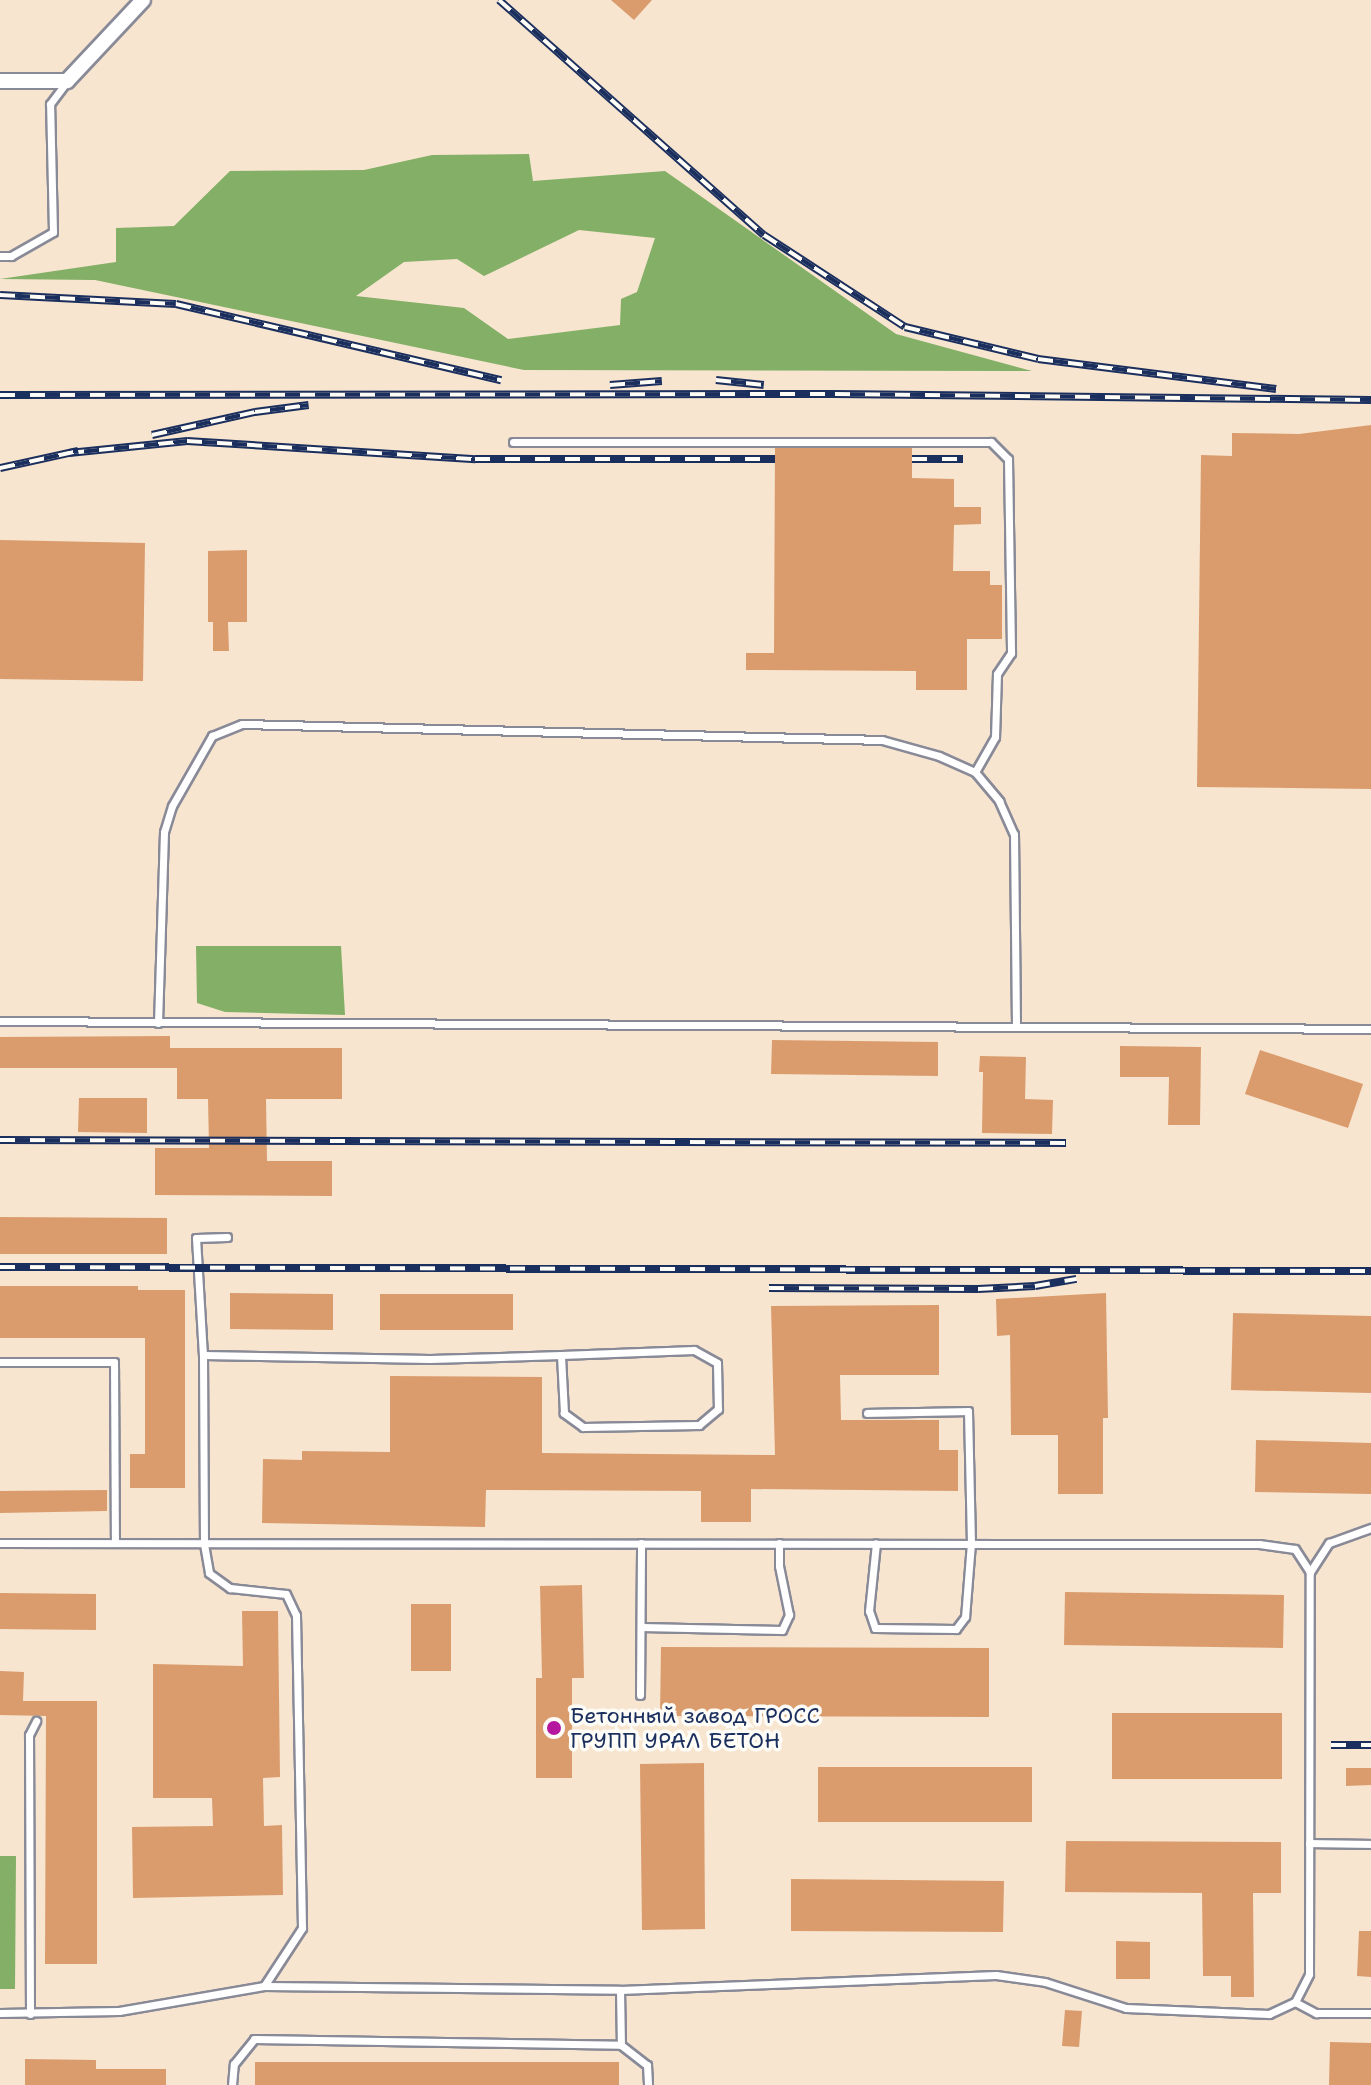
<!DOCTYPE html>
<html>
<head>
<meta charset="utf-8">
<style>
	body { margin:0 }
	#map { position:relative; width:1371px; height:2085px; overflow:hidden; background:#f7e5d0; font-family:"Shantell Sans",sans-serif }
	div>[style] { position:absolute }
	.forest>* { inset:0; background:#83af66 }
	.building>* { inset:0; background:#da9c6d }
	.roads { filter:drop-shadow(2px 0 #898a97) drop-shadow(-2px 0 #898a97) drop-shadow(0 2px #898a97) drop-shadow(0 -2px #898a97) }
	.lane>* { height:7px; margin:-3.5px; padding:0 3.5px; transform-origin:3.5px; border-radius:3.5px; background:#fff }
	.street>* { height:14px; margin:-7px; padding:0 7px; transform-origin:7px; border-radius:7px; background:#fff }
	.rail>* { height:8px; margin-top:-4px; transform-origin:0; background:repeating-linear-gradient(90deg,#fdfcf7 0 15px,#1b2f5e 0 30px); box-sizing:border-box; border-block:2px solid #1b2f5e }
	.dots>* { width:22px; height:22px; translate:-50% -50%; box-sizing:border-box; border:4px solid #fdfcf7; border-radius:50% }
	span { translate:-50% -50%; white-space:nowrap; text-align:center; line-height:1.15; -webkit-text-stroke:7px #fdfcf7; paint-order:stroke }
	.poi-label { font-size:22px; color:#1b2f5e }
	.left { translate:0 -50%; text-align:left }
</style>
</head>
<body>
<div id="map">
	<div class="forest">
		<i style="clip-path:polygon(evenodd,529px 154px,533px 181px,665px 171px,896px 334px,1032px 371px,524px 370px,95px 280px,0 279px,116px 262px,116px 228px,174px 226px,230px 171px,364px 170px,432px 155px,529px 154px,579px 230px,655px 238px,637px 292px,621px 299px,620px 325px,508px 339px,464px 308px,356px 296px,404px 262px,457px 259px,484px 276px,579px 230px)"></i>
		<i style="clip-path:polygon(196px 946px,341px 946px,345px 1015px,225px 1012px,197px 1003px)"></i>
		<i style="clip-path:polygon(0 1856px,16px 1856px,15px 1989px,0 1989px)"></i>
	</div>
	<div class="building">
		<i style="clip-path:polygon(611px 0,652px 0,634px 20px)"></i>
		<i style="clip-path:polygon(1371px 425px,1371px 789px,1197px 787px,1201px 455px,1232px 456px,1232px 433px,1299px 434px)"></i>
		<i style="clip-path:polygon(775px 448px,912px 448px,912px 478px,954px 479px,954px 507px,981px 507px,981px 524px,954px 525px,953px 571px,990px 571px,990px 585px,1002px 585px,1002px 639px,967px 639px,967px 690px,916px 690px,916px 671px,746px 670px,746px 653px,774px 653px)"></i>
		<i style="clip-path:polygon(0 540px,145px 543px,143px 681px,0 679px)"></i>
		<i style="clip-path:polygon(247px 550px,247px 622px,228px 622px,229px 651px,213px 651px,213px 622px,208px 622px,208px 551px)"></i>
		<i style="clip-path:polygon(170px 1036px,170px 1048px,342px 1048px,342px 1099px,266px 1099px,267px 1161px,332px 1161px,332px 1196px,155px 1195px,155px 1148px,209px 1148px,208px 1099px,177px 1099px,177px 1068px,0 1068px,0 1037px)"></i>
		<i style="clip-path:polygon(772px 1040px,938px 1042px,938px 1076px,771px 1074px)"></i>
		<i style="clip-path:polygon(1120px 1046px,1201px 1047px,1200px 1125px,1168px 1125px,1169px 1077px,1120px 1077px)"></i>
		<i style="clip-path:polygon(1260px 1050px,1363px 1084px,1348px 1128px,1245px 1094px)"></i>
		<i style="clip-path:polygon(980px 1056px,1026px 1057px,1025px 1099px,1053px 1100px,1052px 1134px,982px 1133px,983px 1072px,979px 1072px)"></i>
		<i style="clip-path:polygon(79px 1098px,147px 1098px,147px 1133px,78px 1132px)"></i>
		<i style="clip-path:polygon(0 1217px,167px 1218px,167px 1254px,0 1254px)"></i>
		<i style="clip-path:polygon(0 1286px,138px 1286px,138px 1290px,185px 1290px,185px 1488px,130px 1488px,130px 1454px,145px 1454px,145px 1338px,0 1338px)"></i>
		<i style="clip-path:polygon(230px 1293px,333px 1294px,333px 1330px,230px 1329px)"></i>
		<i style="clip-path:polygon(1106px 1293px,1108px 1418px,1103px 1418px,1103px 1494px,1058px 1494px,1058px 1435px,1011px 1435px,1010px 1335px,997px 1336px,996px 1299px)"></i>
		<i style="clip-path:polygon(380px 1294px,513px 1294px,513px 1330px,380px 1330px)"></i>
		<i style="clip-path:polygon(939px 1305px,939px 1375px,840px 1375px,841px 1420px,939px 1420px,939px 1450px,958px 1450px,958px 1491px,751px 1489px,751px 1522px,701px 1522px,701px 1491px,486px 1490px,485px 1527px,262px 1523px,263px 1459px,302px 1460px,302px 1451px,390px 1452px,390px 1376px,542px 1377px,542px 1453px,775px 1455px,771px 1306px)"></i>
		<i style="clip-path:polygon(1233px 1313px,1371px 1316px,1371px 1393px,1231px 1390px)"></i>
		<i style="clip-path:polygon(1256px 1440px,1371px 1443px,1371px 1494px,1255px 1492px)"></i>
		<i style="clip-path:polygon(107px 1490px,107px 1511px,0 1513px,0 1491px)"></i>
		<i style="clip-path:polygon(582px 1585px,584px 1678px,572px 1678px,572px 1778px,536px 1778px,536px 1678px,542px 1678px,540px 1586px)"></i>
		<i style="clip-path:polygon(1065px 1592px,1284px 1595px,1283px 1648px,1064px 1645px)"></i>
		<i style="clip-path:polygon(0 1593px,96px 1594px,96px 1630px,0 1629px)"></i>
		<i style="clip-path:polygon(411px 1604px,451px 1604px,451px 1671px,411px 1671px)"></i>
		<i style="clip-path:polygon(242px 1611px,278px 1611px,280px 1777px,263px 1778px,264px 1826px,282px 1825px,283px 1895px,133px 1898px,132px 1827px,213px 1826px,212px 1798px,153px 1798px,153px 1664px,243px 1666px)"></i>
		<i style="clip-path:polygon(661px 1647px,989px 1648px,989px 1717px,660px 1716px)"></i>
		<i style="clip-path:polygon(0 1671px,24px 1672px,23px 1701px,97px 1701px,97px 1964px,45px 1964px,46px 1716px,0 1715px)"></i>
		<i style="clip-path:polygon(1112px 1713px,1282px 1713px,1282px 1779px,1112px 1779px)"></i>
		<i style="clip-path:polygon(704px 1763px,705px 1929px,642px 1930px,640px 1764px)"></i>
		<i style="clip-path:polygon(818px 1767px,1032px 1767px,1032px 1822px,818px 1822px)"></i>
		<i style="clip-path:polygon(1346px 1768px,1371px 1768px,1371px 1785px,1346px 1786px)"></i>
		<i style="clip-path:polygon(1066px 1841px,1281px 1842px,1281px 1893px,1253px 1893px,1254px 1997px,1231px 1997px,1231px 1976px,1203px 1976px,1202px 1893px,1065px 1892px)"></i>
		<i style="clip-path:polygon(791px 1879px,1004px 1881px,1003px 1932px,791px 1931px)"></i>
		<i style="clip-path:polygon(1359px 1931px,1371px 1931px,1371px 1977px,1357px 1976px)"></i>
		<i style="clip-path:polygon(1116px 1941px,1150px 1942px,1150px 1979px,1116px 1979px)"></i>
		<i style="clip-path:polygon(1065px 2010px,1082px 2011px,1079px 2047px,1062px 2046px)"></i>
		<i style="clip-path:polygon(1330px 2042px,1371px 2043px,1371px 2085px,1329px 2085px)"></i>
		<i style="clip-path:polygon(25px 2059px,96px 2060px,96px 2069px,166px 2069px,166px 2085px,25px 2085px)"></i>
		<i style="clip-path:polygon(255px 2062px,619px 2062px,619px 2085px,255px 2085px)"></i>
	</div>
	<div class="roads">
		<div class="lane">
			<i style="left:0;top:256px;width:11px"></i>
			<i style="left:11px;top:256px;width:48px;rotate:-29.7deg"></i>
			<i style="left:53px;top:232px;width:128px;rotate:-91.3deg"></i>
			<i style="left:50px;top:104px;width:26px;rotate:-53deg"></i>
			<i style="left:513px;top:442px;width:478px"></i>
			<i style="left:991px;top:442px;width:24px;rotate:45deg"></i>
			<i style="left:1008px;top:459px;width:194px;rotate:89.1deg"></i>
			<i style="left:1011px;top:653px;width:25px;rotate:124deg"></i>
			<i style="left:997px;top:674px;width:63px;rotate:91.8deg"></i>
			<i style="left:995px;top:737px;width:40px;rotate:119.7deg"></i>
			<i style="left:0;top:1021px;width:1371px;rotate:0.33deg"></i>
			<i style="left:158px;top:1023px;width:191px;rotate:-88.2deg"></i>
			<i style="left:164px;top:832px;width:27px;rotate:-73deg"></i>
			<i style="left:172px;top:806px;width:81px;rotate:-60.3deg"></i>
			<i style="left:212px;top:736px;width:32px;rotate:-22deg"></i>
			<i style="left:242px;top:724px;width:640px;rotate:1.43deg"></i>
			<i style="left:882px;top:740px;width:59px;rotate:15.7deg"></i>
			<i style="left:939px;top:756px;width:39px;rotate:24deg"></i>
			<i style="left:975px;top:772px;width:38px;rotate:50deg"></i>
			<i style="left:999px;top:801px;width:36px;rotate:66deg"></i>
			<i style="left:1014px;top:834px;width:191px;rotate:89.4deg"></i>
			<i style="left:227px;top:1237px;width:31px;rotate:178deg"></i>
			<i style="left:196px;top:1238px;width:117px;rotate:86.6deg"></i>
			<i style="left:203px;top:1355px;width:189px;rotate:89.7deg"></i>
			<i style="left:204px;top:1544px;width:29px;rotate:80deg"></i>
			<i style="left:209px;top:1573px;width:26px;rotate:36deg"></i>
			<i style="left:230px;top:1588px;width:56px;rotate:6.1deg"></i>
			<i style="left:286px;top:1594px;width:23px;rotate:65deg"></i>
			<i style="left:296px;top:1615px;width:313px;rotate:88.9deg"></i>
			<i style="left:302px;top:1928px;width:69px;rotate:123.2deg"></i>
			<i style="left:203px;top:1355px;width:227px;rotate:1deg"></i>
			<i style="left:430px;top:1359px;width:131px;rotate:-1.7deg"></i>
			<i style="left:561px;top:1355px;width:133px;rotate:-2.2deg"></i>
			<i style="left:694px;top:1350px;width:26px;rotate:29deg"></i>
			<i style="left:717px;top:1363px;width:46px;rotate:88.8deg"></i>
			<i style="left:718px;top:1409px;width:25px;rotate:140deg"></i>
			<i style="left:699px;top:1425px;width:116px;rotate:179deg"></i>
			<i style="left:583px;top:1427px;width:24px;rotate:-144deg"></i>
			<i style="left:564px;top:1413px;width:58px;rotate:-93deg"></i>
			<i style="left:0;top:1362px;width:114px"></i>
			<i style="left:114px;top:1362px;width:181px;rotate:89.7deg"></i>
			<i style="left:867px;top:1413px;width:101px;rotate:-1.1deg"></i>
			<i style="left:968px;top:1411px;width:132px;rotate:88.7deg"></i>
			<i style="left:971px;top:1543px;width:74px;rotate:94.6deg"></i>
			<i style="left:965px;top:1617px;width:15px;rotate:127deg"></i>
			<i style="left:956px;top:1629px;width:81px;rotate:-179.3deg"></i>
			<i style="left:875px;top:1628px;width:18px;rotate:-109deg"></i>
			<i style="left:869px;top:1611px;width:68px;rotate:-84.1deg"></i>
			<i style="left:0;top:1543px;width:1259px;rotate:0.05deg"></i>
			<i style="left:1259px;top:1544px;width:36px;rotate:8deg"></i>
			<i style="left:1295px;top:1549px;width:27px;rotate:57deg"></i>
			<i style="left:641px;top:1627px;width:141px;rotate:1.2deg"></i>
			<i style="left:782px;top:1630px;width:17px;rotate:-65deg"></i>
			<i style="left:789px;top:1615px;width:50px;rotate:-101.5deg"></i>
			<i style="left:779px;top:1566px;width:23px;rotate:-90deg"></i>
			<i style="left:640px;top:1695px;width:152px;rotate:-89.6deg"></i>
			<i style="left:1309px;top:1843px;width:62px;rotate:0.9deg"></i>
			<i style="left:620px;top:1990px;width:55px;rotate:89deg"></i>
			<i style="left:1295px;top:2002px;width:24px;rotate:28deg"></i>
			<i style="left:1316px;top:2013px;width:55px"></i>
			<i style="left:0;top:2013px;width:119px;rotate:-1deg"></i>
			<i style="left:119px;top:2011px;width:147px;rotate:-9.8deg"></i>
			<i style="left:264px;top:1986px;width:356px;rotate:0.6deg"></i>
			<i style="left:620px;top:1990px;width:376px;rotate:-2.3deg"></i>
			<i style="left:996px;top:1975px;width:49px;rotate:8.1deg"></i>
			<i style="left:1045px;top:1982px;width:85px;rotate:17.8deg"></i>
			<i style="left:1126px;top:2008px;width:143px;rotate:2.4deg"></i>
			<i style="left:1269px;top:2014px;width:29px;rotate:-25deg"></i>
			<i style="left:1295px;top:2002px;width:31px;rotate:-63deg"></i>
			<i style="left:1309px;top:1974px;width:402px;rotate:-89.9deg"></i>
			<i style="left:1310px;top:1572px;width:35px;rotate:-57deg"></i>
			<i style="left:1329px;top:1543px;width:45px;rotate:-19.7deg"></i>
			<i style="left:30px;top:2014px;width:279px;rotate:-90.2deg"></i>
			<i style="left:29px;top:1735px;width:16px;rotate:-63deg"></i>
			<i style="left:232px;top:2085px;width:21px;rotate:-85deg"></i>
			<i style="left:234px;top:2064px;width:32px;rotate:-51deg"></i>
			<i style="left:254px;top:2039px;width:367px;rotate:0.9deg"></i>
			<i style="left:621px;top:2045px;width:33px;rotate:38deg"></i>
			<i style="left:647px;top:2065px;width:20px;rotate:87deg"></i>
		</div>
		<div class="street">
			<i style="left:0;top:81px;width:67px"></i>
			<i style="left:67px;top:81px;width:111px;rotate:-46.8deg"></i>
		</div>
	</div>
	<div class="rail">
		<i style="left:499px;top:0;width:354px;rotate:41.6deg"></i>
		<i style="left:764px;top:235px;width:168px;rotate:33.1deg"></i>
		<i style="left:905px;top:327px;width:137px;rotate:13.5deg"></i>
		<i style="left:1038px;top:359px;width:240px;rotate:7.2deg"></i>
		<i style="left:0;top:295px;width:176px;rotate:2.9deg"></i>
		<i style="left:176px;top:304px;width:334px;rotate:13.2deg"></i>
		<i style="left:716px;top:380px;width:48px;rotate:5.9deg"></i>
		<i style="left:610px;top:385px;width:52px;rotate:-4.4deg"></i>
		<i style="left:0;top:395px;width:835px;rotate:-0.07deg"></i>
		<i style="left:835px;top:394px;width:536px;rotate:0.64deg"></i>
		<i style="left:152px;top:435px;width:106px;rotate:-12.6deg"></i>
		<i style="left:255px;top:412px;width:54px;rotate:-7.4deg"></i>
		<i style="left:69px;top:453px;width:119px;rotate:-5.8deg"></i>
		<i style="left:187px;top:441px;width:289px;rotate:3.6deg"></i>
		<i style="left:475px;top:459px;width:300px"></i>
		<i style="left:912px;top:459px;width:51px"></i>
		<i style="left:0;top:468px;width:80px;rotate:-12.3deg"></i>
		<i style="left:0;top:1140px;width:1066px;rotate:0.16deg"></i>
		<i style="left:0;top:1267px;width:1371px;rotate:0.17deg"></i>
		<i style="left:769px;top:1288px;width:209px;rotate:0.3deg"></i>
		<i style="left:978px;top:1289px;width:57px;rotate:-3deg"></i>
		<i style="left:1035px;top:1286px;width:42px;rotate:-9.7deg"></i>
		<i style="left:1331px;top:1745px;width:40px"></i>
	</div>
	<div class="dots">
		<i style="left:554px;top:1728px;background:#b5179e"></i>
	</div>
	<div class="poi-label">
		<span class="left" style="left:570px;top:1728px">Бетонный завод ГРОСС<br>ГРУПП УРАЛ БЕТОН</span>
	</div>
</div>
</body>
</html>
